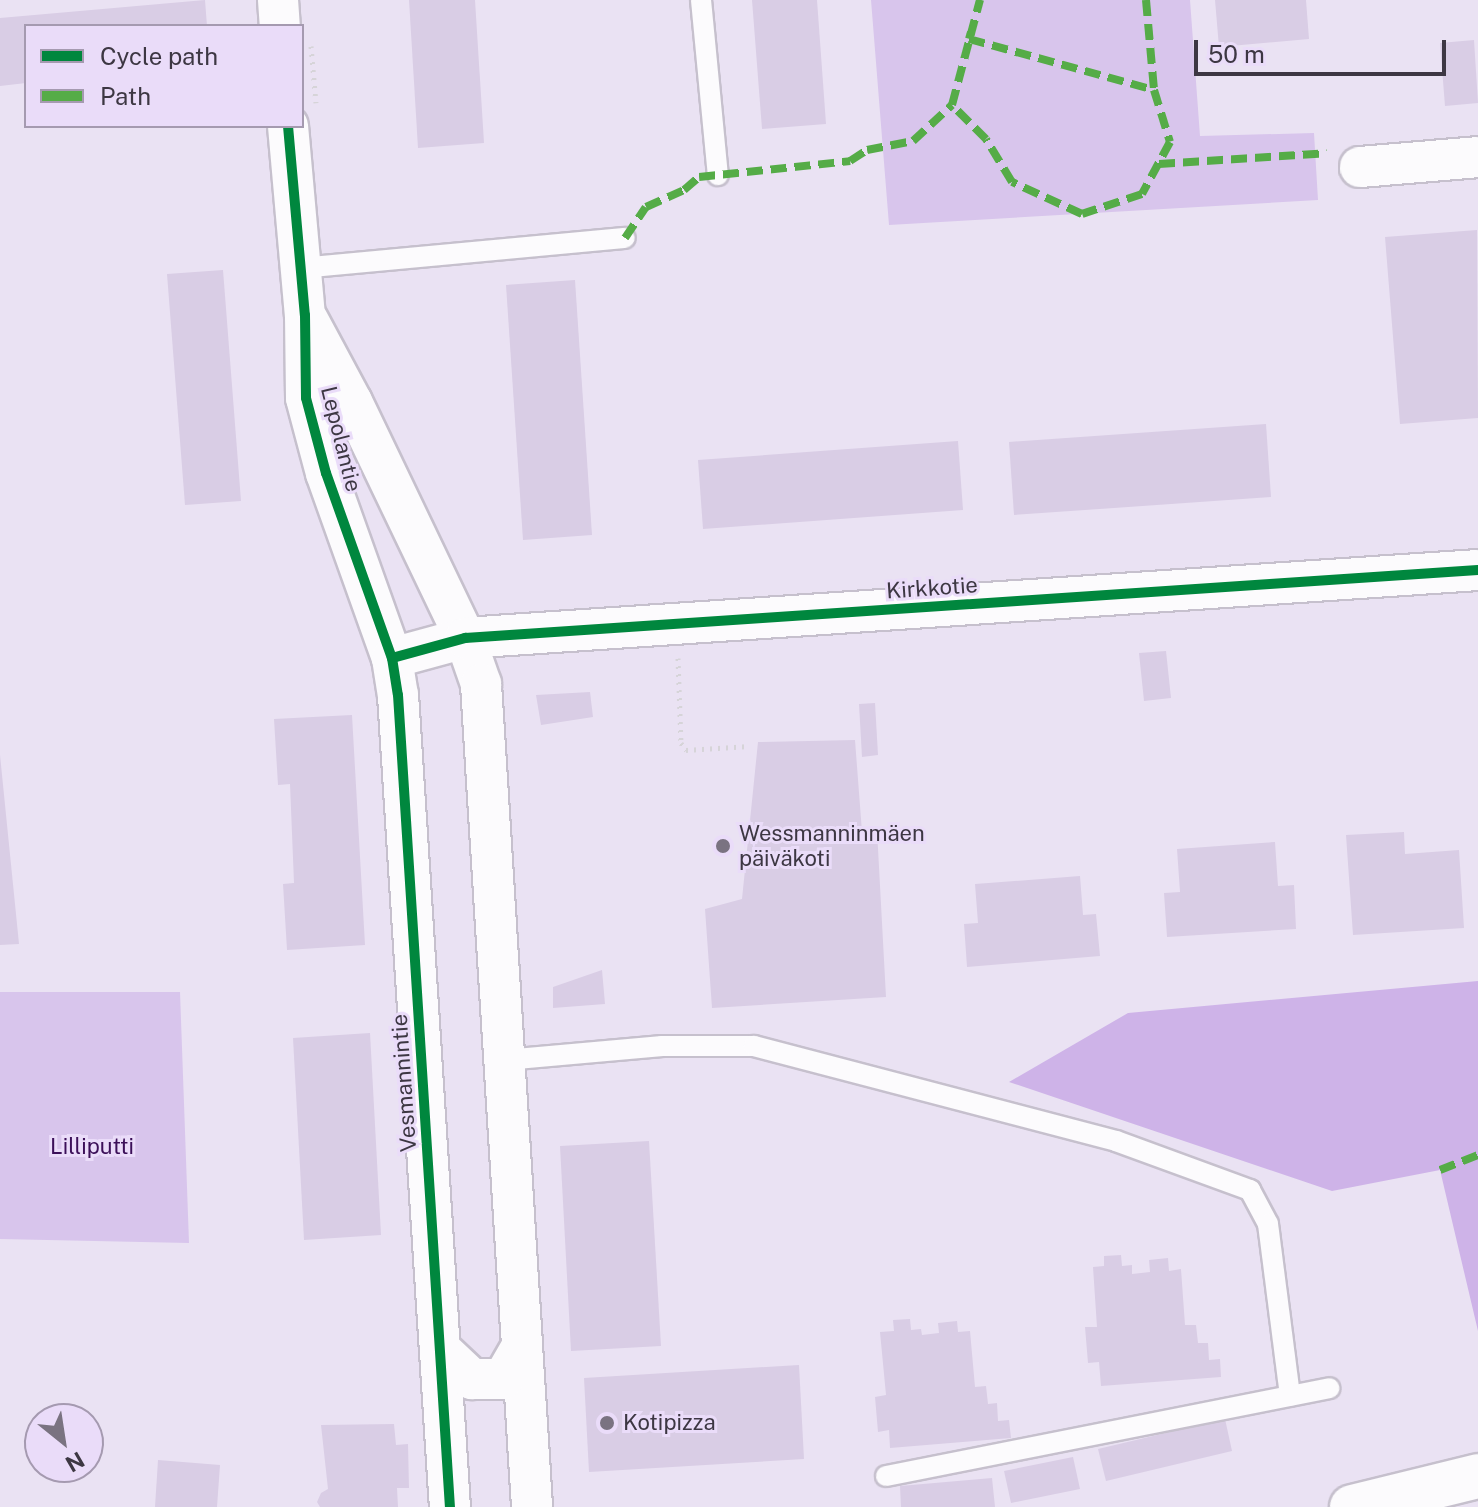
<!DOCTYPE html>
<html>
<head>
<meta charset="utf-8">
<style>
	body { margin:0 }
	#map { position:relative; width:1478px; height:1507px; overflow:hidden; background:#eae2f3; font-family:"Public Sans",sans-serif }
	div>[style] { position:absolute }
	.green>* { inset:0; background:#d8c5ec }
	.forest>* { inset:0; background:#ceb3e8 }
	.building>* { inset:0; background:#d9cde5 }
	.path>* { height:5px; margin-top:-2.5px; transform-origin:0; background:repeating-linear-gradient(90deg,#d6d4d8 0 2px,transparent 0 8px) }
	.roads { filter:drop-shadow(2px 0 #c6c0cd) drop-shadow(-2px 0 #c6c0cd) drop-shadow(0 2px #c6c0cd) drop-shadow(0 -2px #c6c0cd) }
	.lane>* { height:20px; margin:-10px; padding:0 10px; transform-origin:10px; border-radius:10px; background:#fcfbfd }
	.street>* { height:40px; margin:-20px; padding:0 20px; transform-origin:20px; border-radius:20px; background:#fcfbfd }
	.secondary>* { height:44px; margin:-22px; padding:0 22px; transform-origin:22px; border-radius:22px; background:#fcfbfd }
	.quiet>* { height:8px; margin-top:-4px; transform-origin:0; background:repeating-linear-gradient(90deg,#55ac47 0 16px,transparent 0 24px) }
	.cycleway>* { height:10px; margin:-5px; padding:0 5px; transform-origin:5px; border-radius:5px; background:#00873e }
	.dots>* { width:22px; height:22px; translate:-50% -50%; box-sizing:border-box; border:4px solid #eadcf9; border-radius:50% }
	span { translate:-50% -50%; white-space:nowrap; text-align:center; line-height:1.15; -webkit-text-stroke:6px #eadcf9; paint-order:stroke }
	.street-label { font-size:22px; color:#3d3743 }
	.poi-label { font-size:22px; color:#3d3743 }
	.left { translate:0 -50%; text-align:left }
	.park-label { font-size:22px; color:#3c1059 }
	.legend { position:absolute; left:24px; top:24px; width:280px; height:104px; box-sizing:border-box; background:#eadcf9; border:2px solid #a59ab0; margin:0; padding:10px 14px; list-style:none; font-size:24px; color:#3d3743 }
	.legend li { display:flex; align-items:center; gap:16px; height:40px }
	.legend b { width:40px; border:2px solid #a59ab0 }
	.north { position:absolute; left:24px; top:1403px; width:80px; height:80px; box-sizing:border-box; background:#eadcf9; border:2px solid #a59ab0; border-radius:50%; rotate:150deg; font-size:22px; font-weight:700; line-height:32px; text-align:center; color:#3d3743 }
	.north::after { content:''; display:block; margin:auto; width:28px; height:36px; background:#7a7381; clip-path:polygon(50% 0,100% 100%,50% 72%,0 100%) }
	.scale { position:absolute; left:1194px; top:40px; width:252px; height:36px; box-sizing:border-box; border:4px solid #3d3743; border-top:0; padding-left:10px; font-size:24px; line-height:28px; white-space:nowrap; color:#3d3743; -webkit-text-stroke:6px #eadcf9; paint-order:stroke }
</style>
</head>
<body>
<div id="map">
	<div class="green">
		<i style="clip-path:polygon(871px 0,1190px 0,1200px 136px,1314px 133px,1318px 200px,889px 225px)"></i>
		<i style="clip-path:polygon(0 992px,180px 992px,189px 1243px,0 1239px)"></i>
	</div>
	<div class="forest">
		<i style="clip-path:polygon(1478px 981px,1478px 1331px,1440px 1170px,1332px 1191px,1009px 1082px,1128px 1013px)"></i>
	</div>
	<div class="building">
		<i style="clip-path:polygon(205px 0,207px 26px,26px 26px,26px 83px,0 86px,0 18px)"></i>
		<i style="clip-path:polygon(409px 0,475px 0,484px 143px,418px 148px)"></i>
		<i style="clip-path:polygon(752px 0,817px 0,826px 124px,762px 129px)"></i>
		<i style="clip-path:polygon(1215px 0,1306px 0,1309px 39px,1219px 47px)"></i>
		<i style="clip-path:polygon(1474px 40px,1478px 103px,1445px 106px,1440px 43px)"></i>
		<i style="clip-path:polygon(1477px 230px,1478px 418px,1400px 424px,1385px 237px)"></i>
		<i style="clip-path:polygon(223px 270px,241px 501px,185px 505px,167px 274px)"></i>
		<i style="clip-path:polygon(575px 280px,592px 535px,523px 540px,506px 285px)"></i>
		<i style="clip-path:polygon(1266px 424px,1271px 497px,1014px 515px,1009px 442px)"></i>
		<i style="clip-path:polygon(958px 441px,963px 510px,703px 529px,698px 460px)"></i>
		<i style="clip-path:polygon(1166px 651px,1171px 698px,1144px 701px,1139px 653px)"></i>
		<i style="clip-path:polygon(590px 692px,593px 717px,541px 725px,536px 695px)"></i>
		<i style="clip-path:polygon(875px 703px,878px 755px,862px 757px,859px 704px)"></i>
		<i style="clip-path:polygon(352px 715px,365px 945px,287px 950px,283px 884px,294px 883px,290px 784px,278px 785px,274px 719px)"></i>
		<i style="clip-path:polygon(855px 740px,862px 832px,877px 830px,886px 997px,712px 1008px,705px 909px,742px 899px,758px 742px)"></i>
		<i style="clip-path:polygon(0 755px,19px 944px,0 945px)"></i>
		<i style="clip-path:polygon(1404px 832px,1405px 854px,1459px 850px,1464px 928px,1353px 935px,1346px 835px)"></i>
		<i style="clip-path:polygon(1275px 842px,1278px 886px,1294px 885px,1296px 929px,1167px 937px,1164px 893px,1180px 892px,1177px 849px)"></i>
		<i style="clip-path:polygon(1080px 876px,1083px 915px,1096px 914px,1100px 956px,967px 967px,964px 924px,978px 923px,975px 884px)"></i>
		<i style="clip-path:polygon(602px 970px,605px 1004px,553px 1008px,553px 987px)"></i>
		<i style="clip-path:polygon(370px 1033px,381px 1235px,304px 1240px,293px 1038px)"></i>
		<i style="clip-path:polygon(649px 1141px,661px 1346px,571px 1351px,560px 1146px)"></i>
		<i style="clip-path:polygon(1121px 1255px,1122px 1266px,1132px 1265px,1132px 1274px,1150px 1272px,1149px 1260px,1168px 1258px,1169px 1271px,1181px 1269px,1185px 1325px,1196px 1325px,1198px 1343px,1208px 1343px,1209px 1360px,1220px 1359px,1221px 1377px,1101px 1386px,1099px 1362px,1088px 1363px,1085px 1327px,1097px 1327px,1093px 1267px,1104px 1266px,1104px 1256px)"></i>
		<i style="clip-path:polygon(910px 1319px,911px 1330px,921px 1329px,922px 1335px,939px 1333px,938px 1323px,957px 1321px,958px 1332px,970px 1331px,975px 1387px,986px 1386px,988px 1404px,997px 1403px,998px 1421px,1009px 1420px,1011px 1438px,890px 1448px,889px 1430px,878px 1432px,875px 1397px,886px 1395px,880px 1332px,894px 1331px,893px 1320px)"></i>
		<i style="clip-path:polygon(799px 1365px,804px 1459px,589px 1472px,584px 1378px)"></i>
		<i style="clip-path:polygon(1225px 1419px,1232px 1451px,1106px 1481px,1098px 1449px)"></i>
		<i style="clip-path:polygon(394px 1424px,396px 1445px,408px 1444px,409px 1488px,397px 1488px,398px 1507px,320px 1507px,317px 1502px,321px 1493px,328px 1489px,321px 1425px)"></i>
		<i style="clip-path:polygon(1073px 1457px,1080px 1489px,1011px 1503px,1004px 1471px)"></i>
		<i style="clip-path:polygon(158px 1460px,220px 1465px,217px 1507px,155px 1507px)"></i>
		<i style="clip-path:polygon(992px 1478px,995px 1507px,901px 1507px,900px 1486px)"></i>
	</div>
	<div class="path">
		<i style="left:311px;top:46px;width:57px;rotate:85deg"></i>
		<i style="left:678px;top:658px;width:85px;rotate:88deg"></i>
		<i style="left:681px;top:743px;width:9px;rotate:54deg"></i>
		<i style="left:686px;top:750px;width:64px;rotate:-3.6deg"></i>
	</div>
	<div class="roads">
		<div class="lane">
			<i style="left:701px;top:0;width:176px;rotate:84.5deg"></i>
			<i style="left:300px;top:268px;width:326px;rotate:-5.3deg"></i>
			<i style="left:505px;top:1060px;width:158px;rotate:-5.1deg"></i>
			<i style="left:662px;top:1046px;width:92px"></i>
			<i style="left:754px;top:1046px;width:374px;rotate:14.7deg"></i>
			<i style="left:1116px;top:1141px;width:143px;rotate:20.1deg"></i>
			<i style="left:1250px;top:1190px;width:38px;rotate:62deg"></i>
			<i style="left:1268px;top:1224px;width:173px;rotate:82.7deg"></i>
			<i style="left:886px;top:1476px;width:452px;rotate:-11.2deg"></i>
		</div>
		<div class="street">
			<i style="left:278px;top:0;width:26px;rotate:86deg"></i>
			<i style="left:288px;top:126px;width:190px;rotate:84.9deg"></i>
			<i style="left:305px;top:315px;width:83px;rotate:89.3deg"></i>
			<i style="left:306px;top:398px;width:78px;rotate:75.1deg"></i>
			<i style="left:326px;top:473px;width:196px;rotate:70.4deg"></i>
			<i style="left:392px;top:658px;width:37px;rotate:81deg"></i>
			<i style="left:398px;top:695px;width:814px;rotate:86.34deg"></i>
			<i style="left:1360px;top:167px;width:118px;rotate:-4.8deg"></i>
			<i style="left:308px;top:320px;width:93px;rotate:61.8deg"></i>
			<i style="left:352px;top:402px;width:262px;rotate:64.4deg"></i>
			<i style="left:465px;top:638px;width:49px;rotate:70.8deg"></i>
			<i style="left:481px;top:684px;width:825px;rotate:86.45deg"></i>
			<i style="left:392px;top:658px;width:76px;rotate:-15.3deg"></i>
			<i style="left:465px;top:638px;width:1015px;rotate:-3.84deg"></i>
			<i style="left:443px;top:1352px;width:40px;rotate:43deg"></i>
			<i style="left:472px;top:1379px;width:31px"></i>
			<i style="left:503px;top:1379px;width:38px;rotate:-60deg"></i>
		</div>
		<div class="secondary">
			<i style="left:1352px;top:1507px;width:130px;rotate:-13.8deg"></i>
		</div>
	</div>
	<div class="quiet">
		<i style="left:1146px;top:0;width:90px;rotate:84.9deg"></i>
		<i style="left:971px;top:32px;width:7px;rotate:106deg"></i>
		<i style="left:969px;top:39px;width:192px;rotate:15.4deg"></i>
		<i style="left:1154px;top:90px;width:54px;rotate:72.9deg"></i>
		<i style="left:1170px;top:142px;width:59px;rotate:118.3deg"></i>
		<i style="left:1142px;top:194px;width:63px;rotate:161.6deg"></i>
		<i style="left:1082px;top:214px;width:77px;rotate:-155.4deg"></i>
		<i style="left:1012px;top:182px;width:50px;rotate:-121.2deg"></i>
		<i style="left:986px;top:139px;width:48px;rotate:-135deg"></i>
		<i style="left:952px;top:105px;width:109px;rotate:-75.1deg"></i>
		<i style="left:1159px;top:164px;width:168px;rotate:-3.7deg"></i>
		<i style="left:625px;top:238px;width:37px;rotate:-56deg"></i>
		<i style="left:646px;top:207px;width:42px;rotate:-24.1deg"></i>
		<i style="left:684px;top:190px;width:20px;rotate:-41deg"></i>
		<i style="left:699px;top:177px;width:152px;rotate:-6deg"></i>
		<i style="left:850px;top:161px;width:20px;rotate:-33deg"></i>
		<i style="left:867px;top:150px;width:47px;rotate:-11.1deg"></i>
		<i style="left:913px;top:141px;width:53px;rotate:-42.7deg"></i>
		<i style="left:1440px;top:1170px;width:41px;rotate:-21.5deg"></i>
	</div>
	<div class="cycleway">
		<i style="left:288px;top:126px;width:190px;rotate:84.9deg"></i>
		<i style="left:305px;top:315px;width:83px;rotate:89.3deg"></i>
		<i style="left:306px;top:398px;width:78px;rotate:75.1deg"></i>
		<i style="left:326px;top:473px;width:196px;rotate:70.4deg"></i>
		<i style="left:392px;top:658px;width:37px;rotate:81deg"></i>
		<i style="left:398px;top:695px;width:814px;rotate:86.34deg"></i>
		<i style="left:392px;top:658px;width:76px;rotate:-15.3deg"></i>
		<i style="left:465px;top:638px;width:1015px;rotate:-3.84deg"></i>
	</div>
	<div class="dots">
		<i style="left:723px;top:846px;background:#7a7381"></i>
		<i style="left:607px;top:1423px;background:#7a7381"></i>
	</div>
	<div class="street-label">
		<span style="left:341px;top:439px;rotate:76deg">Lepolantie</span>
		<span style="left:932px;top:588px;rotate:-4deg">Kirkkotie</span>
		<span style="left:404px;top:1083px;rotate:-94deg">Vesmannintie</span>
	</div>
	<div class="poi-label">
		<span class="left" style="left:739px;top:846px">Wessmanninmäen<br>päiväkoti</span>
		<span class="left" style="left:623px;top:1423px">Kotipizza</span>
	</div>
	<div class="park-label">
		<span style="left:92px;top:1147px">Lilliputti</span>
	</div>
	<ul class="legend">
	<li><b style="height:10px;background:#00873e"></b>Cycle path</li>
	<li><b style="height:10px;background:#55ac47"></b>Path</li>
	</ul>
	<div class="north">N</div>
	<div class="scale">50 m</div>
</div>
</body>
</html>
